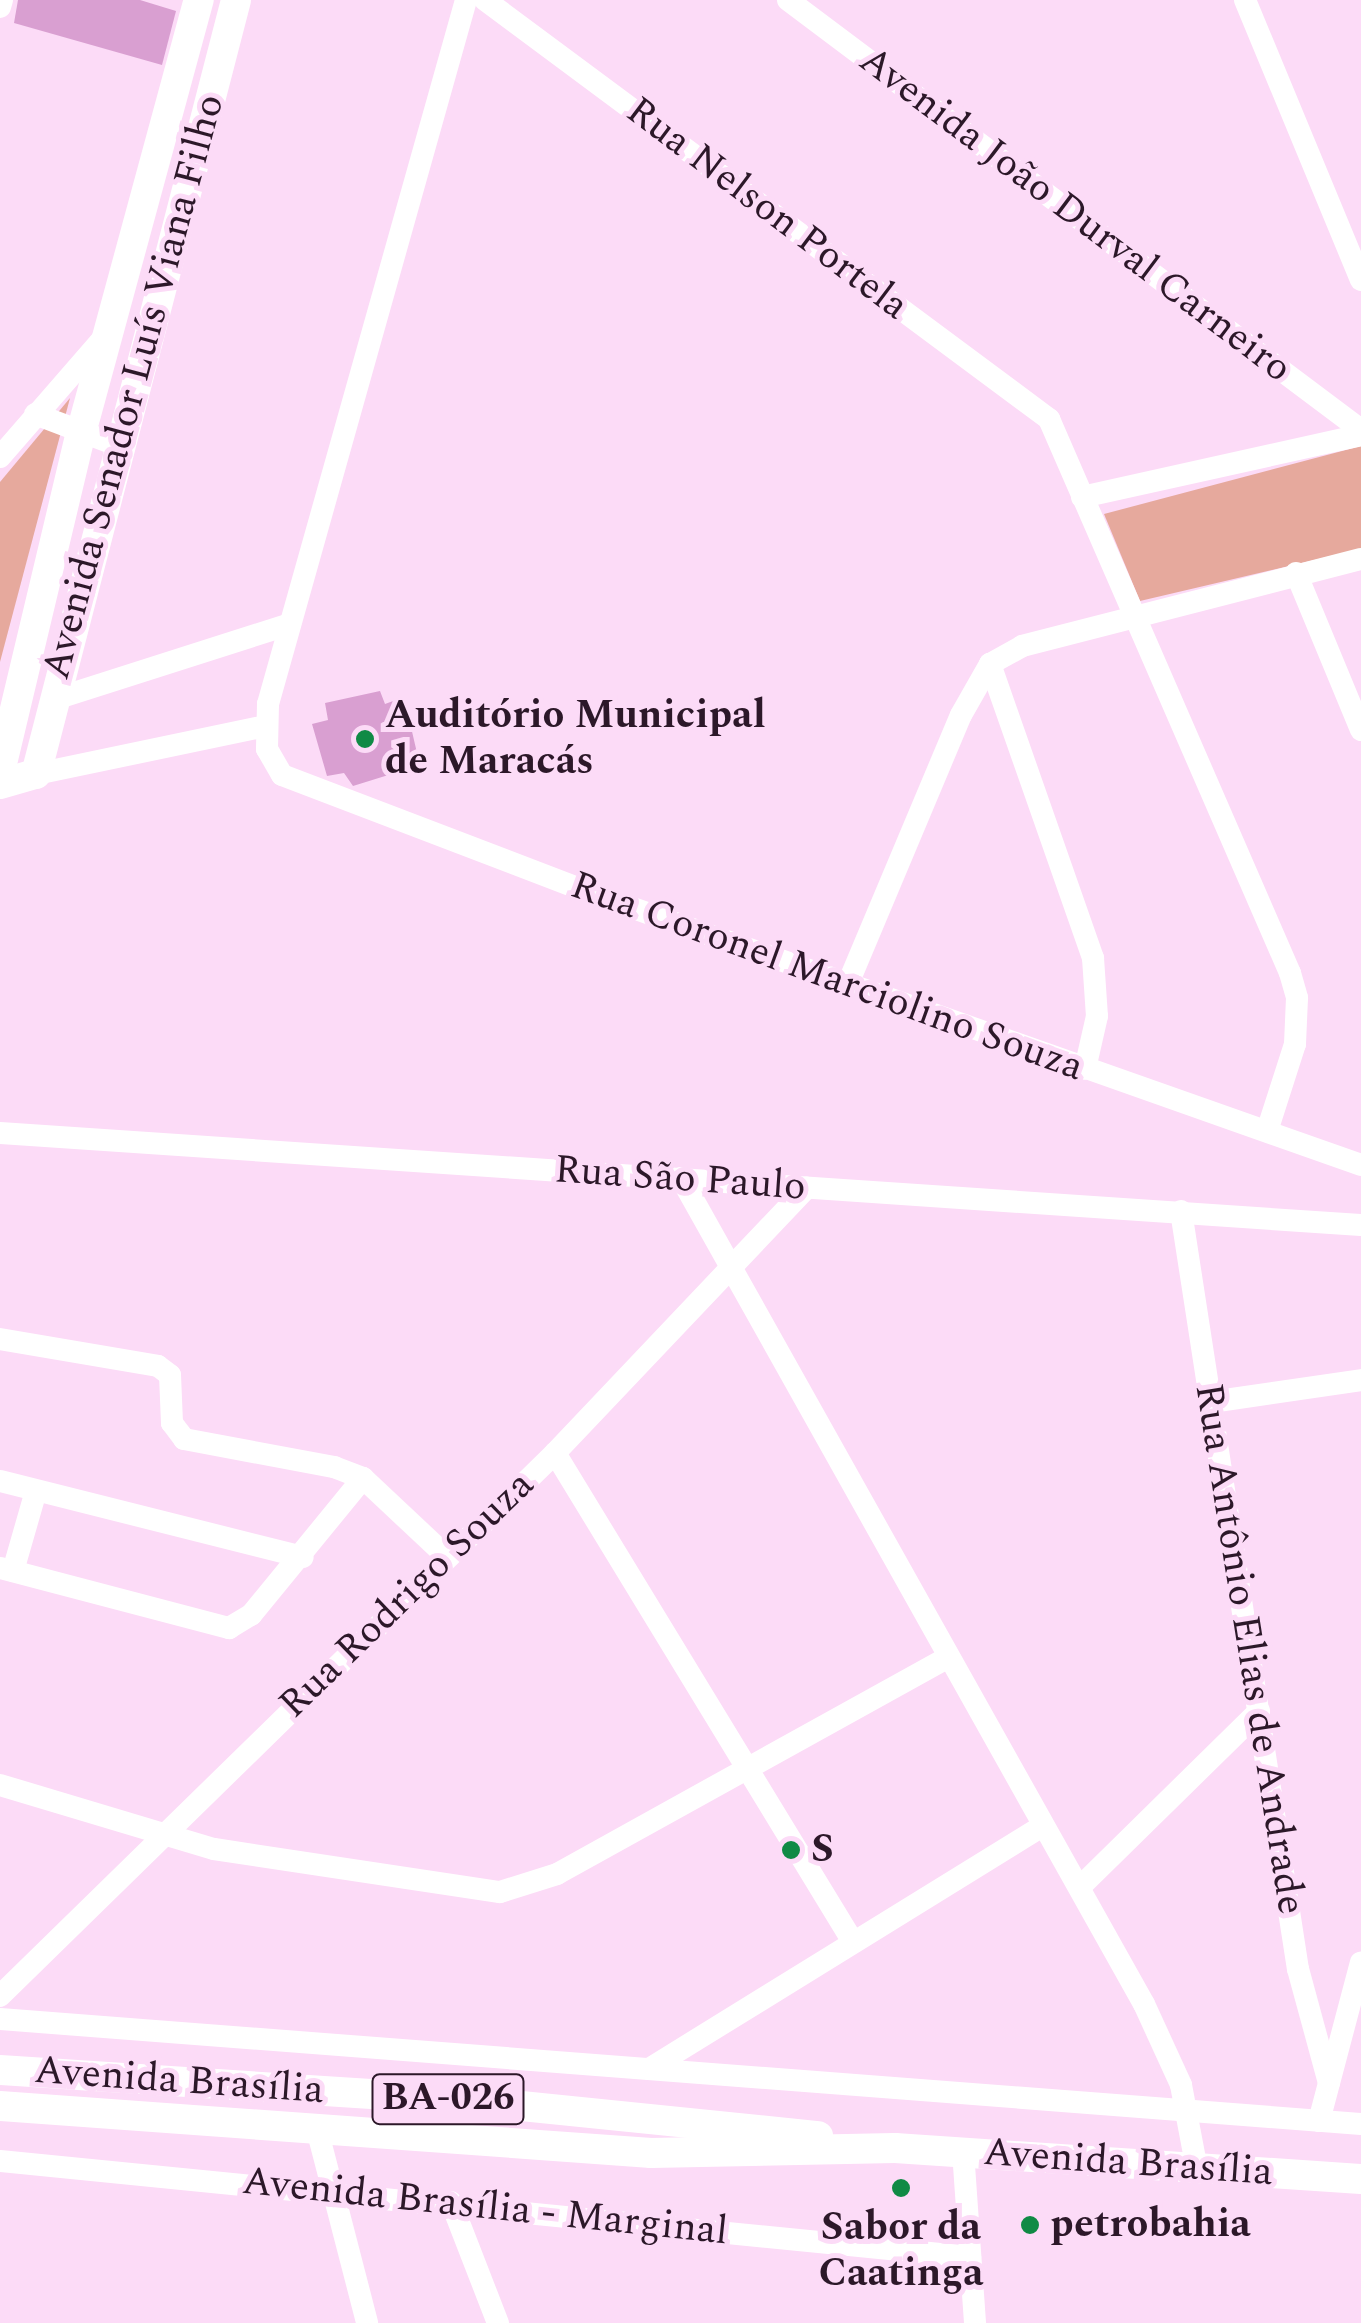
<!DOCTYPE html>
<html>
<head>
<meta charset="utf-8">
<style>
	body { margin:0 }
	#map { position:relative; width:1361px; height:2323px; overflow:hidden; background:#fcdbf7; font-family:Spectral,serif }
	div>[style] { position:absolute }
	.green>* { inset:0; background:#e6a99d }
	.building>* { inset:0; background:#d99fd1 }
	.minor>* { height:22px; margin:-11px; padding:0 11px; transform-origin:11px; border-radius:11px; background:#fff }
	.major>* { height:30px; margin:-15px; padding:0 15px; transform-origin:15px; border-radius:15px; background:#fff }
	.dots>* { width:28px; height:28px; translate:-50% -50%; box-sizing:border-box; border:5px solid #fcdbf7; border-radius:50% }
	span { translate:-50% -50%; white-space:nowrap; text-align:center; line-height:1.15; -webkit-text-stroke:10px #fcdbf7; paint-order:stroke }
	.shield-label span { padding:2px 8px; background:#fcdbf7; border:2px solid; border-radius:8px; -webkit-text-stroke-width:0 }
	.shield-label { font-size:38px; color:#2c1829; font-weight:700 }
	.street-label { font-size:40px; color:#2c1829 }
	.poi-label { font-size:40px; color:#2c1829; font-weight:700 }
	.left { translate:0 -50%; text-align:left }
</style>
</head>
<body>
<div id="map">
	<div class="green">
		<i style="clip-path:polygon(70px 398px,0 662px,0 482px)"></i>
		<i style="clip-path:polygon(1361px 446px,1361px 549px,1140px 601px,1104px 514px)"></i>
	</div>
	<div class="building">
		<i style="clip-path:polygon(18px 0,140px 0,176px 11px,162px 65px,14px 23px)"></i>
		<i style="clip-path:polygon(380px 691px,385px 704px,404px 697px,417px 753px,396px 759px,398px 772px,353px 786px,344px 773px,327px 776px,312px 724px,328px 720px,325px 703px)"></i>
	</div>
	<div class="minor">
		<i style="left:466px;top:0;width:731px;rotate:105.71deg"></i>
		<i style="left:268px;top:704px;width:45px;rotate:91.3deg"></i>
		<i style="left:267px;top:749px;width:30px;rotate:60deg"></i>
		<i style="left:282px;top:775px;width:339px;rotate:20.9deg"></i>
		<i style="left:599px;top:896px;width:808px;rotate:19.44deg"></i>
		<i style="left:485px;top:0;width:703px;rotate:36.61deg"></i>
		<i style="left:1049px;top:419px;width:604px;rotate:66.49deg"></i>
		<i style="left:1290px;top:973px;width:26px;rotate:74deg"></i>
		<i style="left:1297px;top:998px;width:46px;rotate:92.5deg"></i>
		<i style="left:1295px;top:1044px;width:91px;rotate:107.8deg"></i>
		<i style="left:788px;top:0;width:716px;rotate:36.89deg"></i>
		<i style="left:1245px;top:0;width:303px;rotate:67.5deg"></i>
		<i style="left:0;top:7px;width:7px;rotate:-74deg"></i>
		<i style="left:35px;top:414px;width:88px;rotate:20.7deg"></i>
		<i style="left:0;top:457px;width:162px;rotate:-49deg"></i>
		<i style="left:1082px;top:497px;width:286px;rotate:-12.5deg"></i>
		<i style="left:1296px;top:573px;width:170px;rotate:67.5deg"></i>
		<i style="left:990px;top:664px;width:312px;rotate:70.7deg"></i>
		<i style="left:1093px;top:958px;width:58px;rotate:86.1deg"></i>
		<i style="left:1097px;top:1016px;width:54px;rotate:102.8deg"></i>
		<i style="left:52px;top:700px;width:250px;rotate:-17.7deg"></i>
		<i style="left:36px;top:774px;width:234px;rotate:-11.8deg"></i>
		<i style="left:847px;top:986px;width:294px;rotate:-67.2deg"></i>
		<i style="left:961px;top:715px;width:59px;rotate:-60.4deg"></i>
		<i style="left:990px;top:664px;width:37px;rotate:-29deg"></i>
		<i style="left:1022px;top:646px;width:350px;rotate:-14.4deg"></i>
		<i style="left:0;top:1133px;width:1364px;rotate:3.87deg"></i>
		<i style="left:681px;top:1178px;width:947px;rotate:60.73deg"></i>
		<i style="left:1144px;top:2004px;width:89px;rotate:65.4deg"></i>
		<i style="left:1181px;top:2085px;width:86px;rotate:79.3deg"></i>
		<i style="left:1181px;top:1211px;width:767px;rotate:81.23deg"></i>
		<i style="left:1298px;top:1969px;width:118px;rotate:74.8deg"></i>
		<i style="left:0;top:1339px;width:160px;rotate:9.7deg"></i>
		<i style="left:158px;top:1366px;width:15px;rotate:37deg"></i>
		<i style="left:170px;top:1375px;width:48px;rotate:87.6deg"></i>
		<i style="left:172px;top:1423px;width:20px;rotate:53deg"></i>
		<i style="left:184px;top:1439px;width:153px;rotate:10.6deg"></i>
		<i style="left:334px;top:1467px;width:31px;rotate:21deg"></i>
		<i style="left:363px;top:1478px;width:114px;rotate:43.2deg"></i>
		<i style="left:1211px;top:1402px;width:152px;rotate:-8.3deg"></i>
		<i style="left:555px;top:1453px;width:573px;rotate:58.64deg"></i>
		<i style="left:0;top:1481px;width:312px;rotate:14.1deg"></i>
		<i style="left:0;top:1568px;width:237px;rotate:14.7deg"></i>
		<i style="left:229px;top:1628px;width:26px;rotate:-31deg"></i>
		<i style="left:251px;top:1615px;width:177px;rotate:-50.7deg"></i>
		<i style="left:13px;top:1571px;width:83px;rotate:-74deg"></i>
		<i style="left:0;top:1785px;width:223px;rotate:16.7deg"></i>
		<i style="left:214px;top:1849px;width:289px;rotate:8.6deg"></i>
		<i style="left:500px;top:1892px;width:60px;rotate:-17.5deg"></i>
		<i style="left:557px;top:1874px;width:445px;rotate:-29deg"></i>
		<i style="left:1080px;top:1887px;width:251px;rotate:-44.5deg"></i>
		<i style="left:0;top:1996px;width:776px;rotate:-44.37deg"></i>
		<i style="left:555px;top:1453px;width:366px;rotate:-46.5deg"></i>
		<i style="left:0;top:2019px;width:1365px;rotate:4.41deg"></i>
		<i style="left:649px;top:2069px;width:461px;rotate:-31.7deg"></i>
		<i style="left:1319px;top:2121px;width:164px;rotate:-75.2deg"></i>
		<i style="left:317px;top:2129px;width:200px;rotate:75.5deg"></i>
		<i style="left:963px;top:2151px;width:172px;rotate:86deg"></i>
		<i style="left:0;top:2161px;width:975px;rotate:5.65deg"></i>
		<i style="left:451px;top:2202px;width:130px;rotate:68.8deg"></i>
	</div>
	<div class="major">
		<i style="left:0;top:772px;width:349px;rotate:-76.6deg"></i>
		<i style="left:81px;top:433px;width:449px;rotate:-74.8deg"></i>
		<i style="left:0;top:784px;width:37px;rotate:-16deg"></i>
		<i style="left:36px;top:774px;width:799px;rotate:-75.51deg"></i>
		<i style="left:0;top:2070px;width:454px;rotate:3.7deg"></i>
		<i style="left:453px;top:2099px;width:367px;rotate:5.8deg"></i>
		<i style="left:0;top:2106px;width:653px;rotate:4.13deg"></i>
		<i style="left:651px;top:2153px;width:244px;rotate:-1.2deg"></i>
		<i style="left:895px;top:2148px;width:467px;rotate:3.8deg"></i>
	</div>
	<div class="dots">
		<i style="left:365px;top:739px;background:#108a45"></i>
		<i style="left:791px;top:1850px;background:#108a45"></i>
		<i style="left:901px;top:2188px;background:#108a45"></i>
		<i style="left:1030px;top:2225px;background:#108a45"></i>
	</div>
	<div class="shield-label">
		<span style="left:448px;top:2099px">BA-026</span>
	</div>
	<div class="street-label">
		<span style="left:767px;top:209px;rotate:37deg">Rua Nelson Portela</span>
		<span style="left:1075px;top:215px;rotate:37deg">Avenida João Durval Carneiro</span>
		<span style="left:134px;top:387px;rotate:-75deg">Avenida Senador Luís Viana Filho</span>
		<span style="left:827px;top:977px;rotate:20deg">Rua Coronel Marciolino Souza</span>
		<span style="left:680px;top:1179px;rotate:4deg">Rua São Paulo</span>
		<span style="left:407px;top:1595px;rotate:-44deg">Rua Rodrigo Souza</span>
		<span style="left:1249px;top:1649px;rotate:81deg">Rua Antônio Elias de Andrade</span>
		<span style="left:179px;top:2081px;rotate:4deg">Avenida Brasília</span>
		<span style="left:1128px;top:2163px;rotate:4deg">Avenida Brasília</span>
		<span style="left:485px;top:2207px;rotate:6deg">Avenida Brasília - Marginal</span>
	</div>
	<div class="poi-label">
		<span class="left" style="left:385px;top:739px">Auditório Municipal<br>de Maracás</span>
		<span class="left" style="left:811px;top:1850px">S</span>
		<span class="left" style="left:1050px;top:2225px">petrobahia</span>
		<span style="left:901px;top:2251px">Sabor da<br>Caatinga</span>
	</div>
</div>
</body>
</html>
